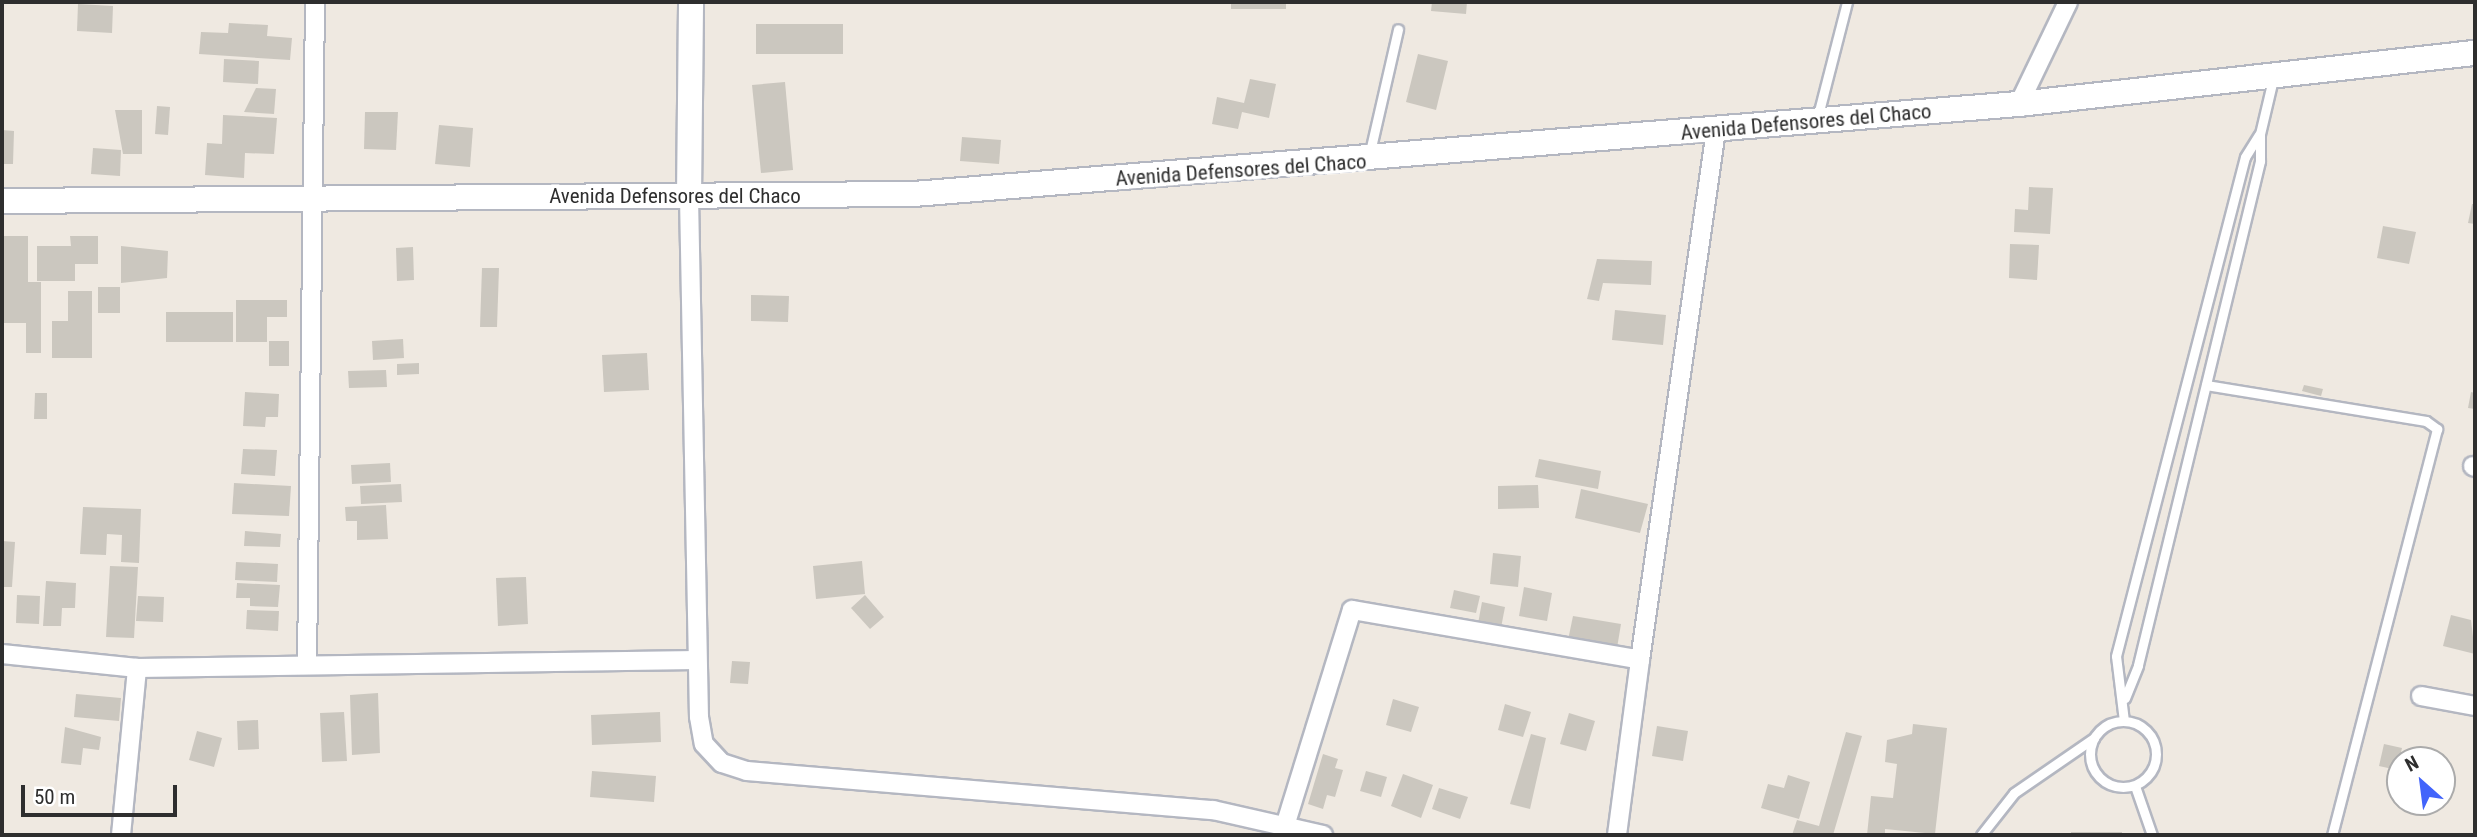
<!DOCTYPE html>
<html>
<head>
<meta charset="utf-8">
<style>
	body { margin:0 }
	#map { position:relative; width:2477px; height:837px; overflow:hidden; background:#efe9e1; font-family:"Roboto Condensed",sans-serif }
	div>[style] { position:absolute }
	.building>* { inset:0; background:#cbc7bf }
	.roads { filter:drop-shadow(2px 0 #b4b7c1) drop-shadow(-2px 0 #b4b7c1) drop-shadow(0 2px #b4b7c1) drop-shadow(0 -2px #b4b7c1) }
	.lane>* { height:9px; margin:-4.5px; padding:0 4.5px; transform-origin:4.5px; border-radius:4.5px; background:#fff }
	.lane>.ring { margin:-4.5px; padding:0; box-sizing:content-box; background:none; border:9px solid #fff; border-radius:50% }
	.street>* { height:18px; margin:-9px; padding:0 9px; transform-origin:9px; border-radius:9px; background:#fff }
	.secondary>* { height:24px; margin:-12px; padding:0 12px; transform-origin:12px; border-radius:12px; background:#fff }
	span { translate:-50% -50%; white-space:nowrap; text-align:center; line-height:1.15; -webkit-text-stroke:7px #fff; paint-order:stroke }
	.street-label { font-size:21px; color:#2e2e2e }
	.frame { position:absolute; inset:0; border:4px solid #2e2e2e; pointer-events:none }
	.north { position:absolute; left:2386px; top:746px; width:70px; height:70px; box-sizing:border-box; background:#fff; border:2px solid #ababab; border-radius:50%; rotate:332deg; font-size:19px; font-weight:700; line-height:28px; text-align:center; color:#2e2e2e }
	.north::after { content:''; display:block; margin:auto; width:24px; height:32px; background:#4264fb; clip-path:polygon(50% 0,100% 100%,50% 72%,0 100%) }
	.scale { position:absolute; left:21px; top:785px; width:156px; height:32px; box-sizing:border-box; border:4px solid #2e2e2e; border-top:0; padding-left:9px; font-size:21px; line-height:24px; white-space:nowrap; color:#2e2e2e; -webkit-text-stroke:5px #fff; paint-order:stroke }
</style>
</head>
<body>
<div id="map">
	<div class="building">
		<i style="clip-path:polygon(1231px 2px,1286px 2px,1286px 9px,1231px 9px)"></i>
		<i style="clip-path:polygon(1432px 2px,1467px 2px,1466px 14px,1431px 11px)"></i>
		<i style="clip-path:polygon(78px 4px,113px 6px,112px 33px,77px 31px)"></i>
		<i style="clip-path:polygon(229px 23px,268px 25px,267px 36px,292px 38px,290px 60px,199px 54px,201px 32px,228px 33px)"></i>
		<i style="clip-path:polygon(756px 24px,843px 24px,843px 54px,756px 54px)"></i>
		<i style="clip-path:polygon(1418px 54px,1448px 61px,1436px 110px,1406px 102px)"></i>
		<i style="clip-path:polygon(224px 59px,259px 61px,258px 84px,223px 82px)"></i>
		<i style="clip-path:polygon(1250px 79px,1276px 84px,1269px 118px,1242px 112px,1238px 129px,1212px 124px,1217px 97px,1244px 103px)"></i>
		<i style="clip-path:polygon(785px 82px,793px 170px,761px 173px,752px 85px)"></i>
		<i style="clip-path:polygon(256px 88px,276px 89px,274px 114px,244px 112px)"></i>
		<i style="clip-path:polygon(157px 106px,170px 107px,168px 135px,155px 134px)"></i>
		<i style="clip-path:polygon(115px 110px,142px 110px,142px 154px,123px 154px)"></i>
		<i style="clip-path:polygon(365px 112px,398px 112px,396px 150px,364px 149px)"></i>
		<i style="clip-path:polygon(223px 115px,277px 118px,274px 154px,245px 153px,244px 178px,205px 175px,207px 143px,222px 144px)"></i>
		<i style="clip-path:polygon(439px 125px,473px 128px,470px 167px,435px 164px)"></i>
		<i style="clip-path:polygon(2px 130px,14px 131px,13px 164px,2px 164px)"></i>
		<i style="clip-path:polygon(962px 137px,1001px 140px,999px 164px,960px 161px)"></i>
		<i style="clip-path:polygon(93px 148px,121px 150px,120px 176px,91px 174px)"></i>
		<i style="clip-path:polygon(2029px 187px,2053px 188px,2050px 234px,2014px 232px,2015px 209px,2028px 210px)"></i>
		<i style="clip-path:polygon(2472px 204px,2475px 204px,2475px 224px,2468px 223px)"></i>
		<i style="clip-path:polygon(2383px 226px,2416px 232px,2409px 264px,2377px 258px)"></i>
		<i style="clip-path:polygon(3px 236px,28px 236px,28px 282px,41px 282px,41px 353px,26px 353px,26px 323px,3px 323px)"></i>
		<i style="clip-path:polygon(70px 236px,98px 236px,98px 264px,75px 264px,75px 281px,37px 281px,37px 246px,71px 246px)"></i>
		<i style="clip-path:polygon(2010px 244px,2039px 245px,2037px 280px,2009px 278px)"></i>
		<i style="clip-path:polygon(121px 246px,168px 251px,167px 278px,121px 283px)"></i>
		<i style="clip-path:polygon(413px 247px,414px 280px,397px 281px,396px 248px)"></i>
		<i style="clip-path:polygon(1597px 259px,1652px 261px,1651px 285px,1603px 283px,1599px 301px,1587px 299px)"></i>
		<i style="clip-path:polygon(482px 268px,499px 268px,497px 327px,480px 327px)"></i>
		<i style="clip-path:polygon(98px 287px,120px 287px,120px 313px,98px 313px)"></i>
		<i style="clip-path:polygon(68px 291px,92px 291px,92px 358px,52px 358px,52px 321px,68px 321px)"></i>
		<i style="clip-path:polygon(751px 295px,789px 296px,788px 322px,751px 321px)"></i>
		<i style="clip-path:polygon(236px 300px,287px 300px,287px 317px,267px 317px,267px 342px,236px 342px)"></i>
		<i style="clip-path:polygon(1615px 310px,1666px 315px,1663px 345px,1612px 340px)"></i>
		<i style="clip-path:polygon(166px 312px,233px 312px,233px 342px,166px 342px)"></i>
		<i style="clip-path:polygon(403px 339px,404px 358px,373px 360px,372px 341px)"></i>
		<i style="clip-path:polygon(269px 341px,289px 341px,289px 366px,269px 366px)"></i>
		<i style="clip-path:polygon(647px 353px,649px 390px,604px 392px,602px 355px)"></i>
		<i style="clip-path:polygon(419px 363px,419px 374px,397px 375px,397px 364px)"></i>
		<i style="clip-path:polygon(386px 370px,387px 387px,349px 388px,348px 371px)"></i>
		<i style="clip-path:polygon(2304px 385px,2323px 389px,2321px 396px,2302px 391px)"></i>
		<i style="clip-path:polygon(245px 392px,279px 394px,278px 417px,266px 417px,265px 427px,243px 426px)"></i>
		<i style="clip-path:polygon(2471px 392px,2475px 393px,2475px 409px,2468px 408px)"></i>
		<i style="clip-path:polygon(35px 393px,47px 393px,47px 419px,34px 419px)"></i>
		<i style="clip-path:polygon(243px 449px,277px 450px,275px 476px,241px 474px)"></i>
		<i style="clip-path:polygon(1539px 459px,1601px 471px,1598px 489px,1535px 477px)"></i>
		<i style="clip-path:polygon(390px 463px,391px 482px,352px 484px,351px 465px)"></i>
		<i style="clip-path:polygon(234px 483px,291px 486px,289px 516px,232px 514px)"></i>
		<i style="clip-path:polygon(401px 484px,402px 502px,361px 504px,360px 486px)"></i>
		<i style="clip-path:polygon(1538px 485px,1539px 508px,1498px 509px,1498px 486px)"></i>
		<i style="clip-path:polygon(1581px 489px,1648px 504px,1640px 533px,1575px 518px)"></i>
		<i style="clip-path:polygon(386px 505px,388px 539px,357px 540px,357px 521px,346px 521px,345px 507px)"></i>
		<i style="clip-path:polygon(83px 507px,141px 509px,139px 563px,121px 562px,122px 535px,107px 534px,106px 555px,80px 554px)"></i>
		<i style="clip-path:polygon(245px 531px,281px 534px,280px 547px,244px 546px)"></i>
		<i style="clip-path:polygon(2px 541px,15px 542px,12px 587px,2px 587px)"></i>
		<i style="clip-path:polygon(1493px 553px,1521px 556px,1518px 587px,1490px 584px)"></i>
		<i style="clip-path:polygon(862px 561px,865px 594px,816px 599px,813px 566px)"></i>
		<i style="clip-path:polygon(236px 562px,278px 564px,277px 582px,235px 580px)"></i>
		<i style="clip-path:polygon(110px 566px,138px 567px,134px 638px,106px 637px)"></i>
		<i style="clip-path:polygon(526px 577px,528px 624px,498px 626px,496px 578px)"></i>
		<i style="clip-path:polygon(46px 581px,76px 583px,75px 608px,62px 608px,61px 626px,43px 626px)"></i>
		<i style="clip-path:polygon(237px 583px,280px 585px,278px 607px,250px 606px,250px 598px,236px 598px)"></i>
		<i style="clip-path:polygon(1524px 587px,1552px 593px,1547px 621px,1519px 616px)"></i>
		<i style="clip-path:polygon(1454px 590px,1480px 596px,1476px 613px,1450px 608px)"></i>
		<i style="clip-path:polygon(17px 595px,40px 596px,39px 624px,16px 623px)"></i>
		<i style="clip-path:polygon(865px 595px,884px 617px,870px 629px,851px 608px)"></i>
		<i style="clip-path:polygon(138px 596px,164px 597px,163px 622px,136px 621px)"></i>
		<i style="clip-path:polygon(1482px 602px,1505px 607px,1500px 633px,1477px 629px)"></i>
		<i style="clip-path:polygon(247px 610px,279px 611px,278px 631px,246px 629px)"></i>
		<i style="clip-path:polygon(2451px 615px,2471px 620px,2475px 654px,2443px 646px)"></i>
		<i style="clip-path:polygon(1573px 616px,1621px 624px,1616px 654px,1567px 645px)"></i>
		<i style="clip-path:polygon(732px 661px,750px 662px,748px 684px,730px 683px)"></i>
		<i style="clip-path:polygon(378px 693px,380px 753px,352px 755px,350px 695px)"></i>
		<i style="clip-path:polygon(76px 694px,121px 698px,119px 721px,74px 717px)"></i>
		<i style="clip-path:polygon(1393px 699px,1419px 707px,1411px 732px,1386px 725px)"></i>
		<i style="clip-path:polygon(1505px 704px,1531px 712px,1523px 737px,1498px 730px)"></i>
		<i style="clip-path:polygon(344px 712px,347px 761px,322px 762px,320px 713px)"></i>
		<i style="clip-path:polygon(660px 712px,661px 742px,592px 745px,591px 715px)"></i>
		<i style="clip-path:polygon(1569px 713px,1595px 721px,1586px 751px,1560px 744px)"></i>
		<i style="clip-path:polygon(258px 720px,259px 749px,238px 750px,237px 721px)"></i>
		<i style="clip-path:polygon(1913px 724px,1947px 728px,1935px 834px,1885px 829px,1885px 835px,1867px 835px,1871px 796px,1893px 798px,1897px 764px,1885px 762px,1887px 740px,1912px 734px)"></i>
		<i style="clip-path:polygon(1657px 726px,1688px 731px,1683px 761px,1652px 756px)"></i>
		<i style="clip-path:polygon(65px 727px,101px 737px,99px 750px,83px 748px,81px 765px,61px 763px)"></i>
		<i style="clip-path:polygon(197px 731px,222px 738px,214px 767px,189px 760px)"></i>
		<i style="clip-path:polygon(1846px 732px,1862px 736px,1833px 835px,1792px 835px,1797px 820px,1819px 826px)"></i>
		<i style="clip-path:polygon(1531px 734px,1546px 738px,1530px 809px,1510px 804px)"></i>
		<i style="clip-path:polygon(2384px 744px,2402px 748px,2397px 770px,2379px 766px)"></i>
		<i style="clip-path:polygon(1323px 754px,1338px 759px,1335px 768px,1343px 770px,1335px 797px,1327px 795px,1323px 809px,1308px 804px)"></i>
		<i style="clip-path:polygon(592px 771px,656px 776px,654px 802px,590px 797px)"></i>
		<i style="clip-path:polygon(1366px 771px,1387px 777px,1381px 797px,1360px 791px)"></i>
		<i style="clip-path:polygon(1403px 774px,1433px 785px,1421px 818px,1391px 806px)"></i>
		<i style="clip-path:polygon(1788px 775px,1810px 782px,1799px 819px,1761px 808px,1768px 784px,1784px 788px)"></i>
		<i style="clip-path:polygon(1439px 788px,1468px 797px,1460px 819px,1432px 809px)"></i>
		<i style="clip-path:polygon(2071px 832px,2122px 832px,2122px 835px,2071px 835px)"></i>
	</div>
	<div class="roads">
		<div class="lane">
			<i style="left:1817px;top:119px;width:121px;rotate:-75.6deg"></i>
			<i style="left:1369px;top:156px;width:130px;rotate:-77.1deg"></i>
			<i style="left:2206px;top:385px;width:223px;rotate:9.3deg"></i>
			<i style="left:2426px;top:421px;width:14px;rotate:36deg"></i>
			<i style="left:2437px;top:429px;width:419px;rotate:104.5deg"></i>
			<i style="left:2125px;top:698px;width:35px;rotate:-68deg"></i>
			<i style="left:2138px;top:665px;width:519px;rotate:-76.39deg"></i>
			<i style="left:2260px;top:161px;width:27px;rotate:-90deg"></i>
			<i style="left:2260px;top:134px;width:57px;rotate:-76.7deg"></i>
			<i class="ring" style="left:2090px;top:721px;width:57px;height:57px"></i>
			<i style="left:2124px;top:721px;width:65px;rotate:-97deg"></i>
			<i style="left:2116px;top:656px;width:515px;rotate:-75.51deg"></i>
			<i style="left:2245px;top:157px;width:26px;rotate:-58deg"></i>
			<i style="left:2135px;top:786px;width:52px;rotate:70.9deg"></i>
			<i style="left:1981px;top:835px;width:53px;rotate:-51.8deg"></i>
			<i style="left:2014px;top:793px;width:97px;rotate:-34.5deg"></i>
		</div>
		<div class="street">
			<i style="left:2019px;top:104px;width:113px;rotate:-64.3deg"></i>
			<i style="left:689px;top:197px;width:520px;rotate:88.9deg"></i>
			<i style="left:699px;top:717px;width:27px;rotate:80deg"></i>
			<i style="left:704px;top:744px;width:26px;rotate:47deg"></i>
			<i style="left:722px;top:763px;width:26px;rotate:18deg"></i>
			<i style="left:747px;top:771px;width:468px;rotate:4.8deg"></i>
			<i style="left:1213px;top:810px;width:113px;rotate:12.8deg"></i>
			<i style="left:2473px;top:466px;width:2px;rotate:27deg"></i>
			<i style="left:2px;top:654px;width:136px;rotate:5.9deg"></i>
			<i style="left:137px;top:668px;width:560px;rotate:-0.82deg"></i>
			<i style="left:307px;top:665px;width:663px;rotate:-89.31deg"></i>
			<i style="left:2421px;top:696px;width:55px;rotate:10.5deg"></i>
			<i style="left:1285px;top:826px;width:226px;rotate:-72.8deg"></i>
			<i style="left:1352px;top:610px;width:292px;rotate:9.8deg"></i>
			<i style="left:1640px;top:660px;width:535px;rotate:-81.84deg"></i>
			<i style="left:121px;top:835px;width:168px;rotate:-84.5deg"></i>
			<i style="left:1617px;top:835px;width:177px;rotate:-82.5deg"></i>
		</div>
		<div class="secondary">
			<i style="left:689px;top:197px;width:195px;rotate:-89.4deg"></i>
			<i style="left:2px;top:201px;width:912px;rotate:-0.44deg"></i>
			<i style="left:914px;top:194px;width:1109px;rotate:-4.66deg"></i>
			<i style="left:2019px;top:104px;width:459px;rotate:-6.4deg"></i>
		</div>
	</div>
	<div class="street-label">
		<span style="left:1806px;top:122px;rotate:-5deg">Avenida Defensores del Chaco</span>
		<span style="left:1241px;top:170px;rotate:-4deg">Avenida Defensores del Chaco</span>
		<span style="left:675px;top:196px">Avenida Defensores del Chaco</span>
	</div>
	<div class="frame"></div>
	<div class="north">N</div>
	<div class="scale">50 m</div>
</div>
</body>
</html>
